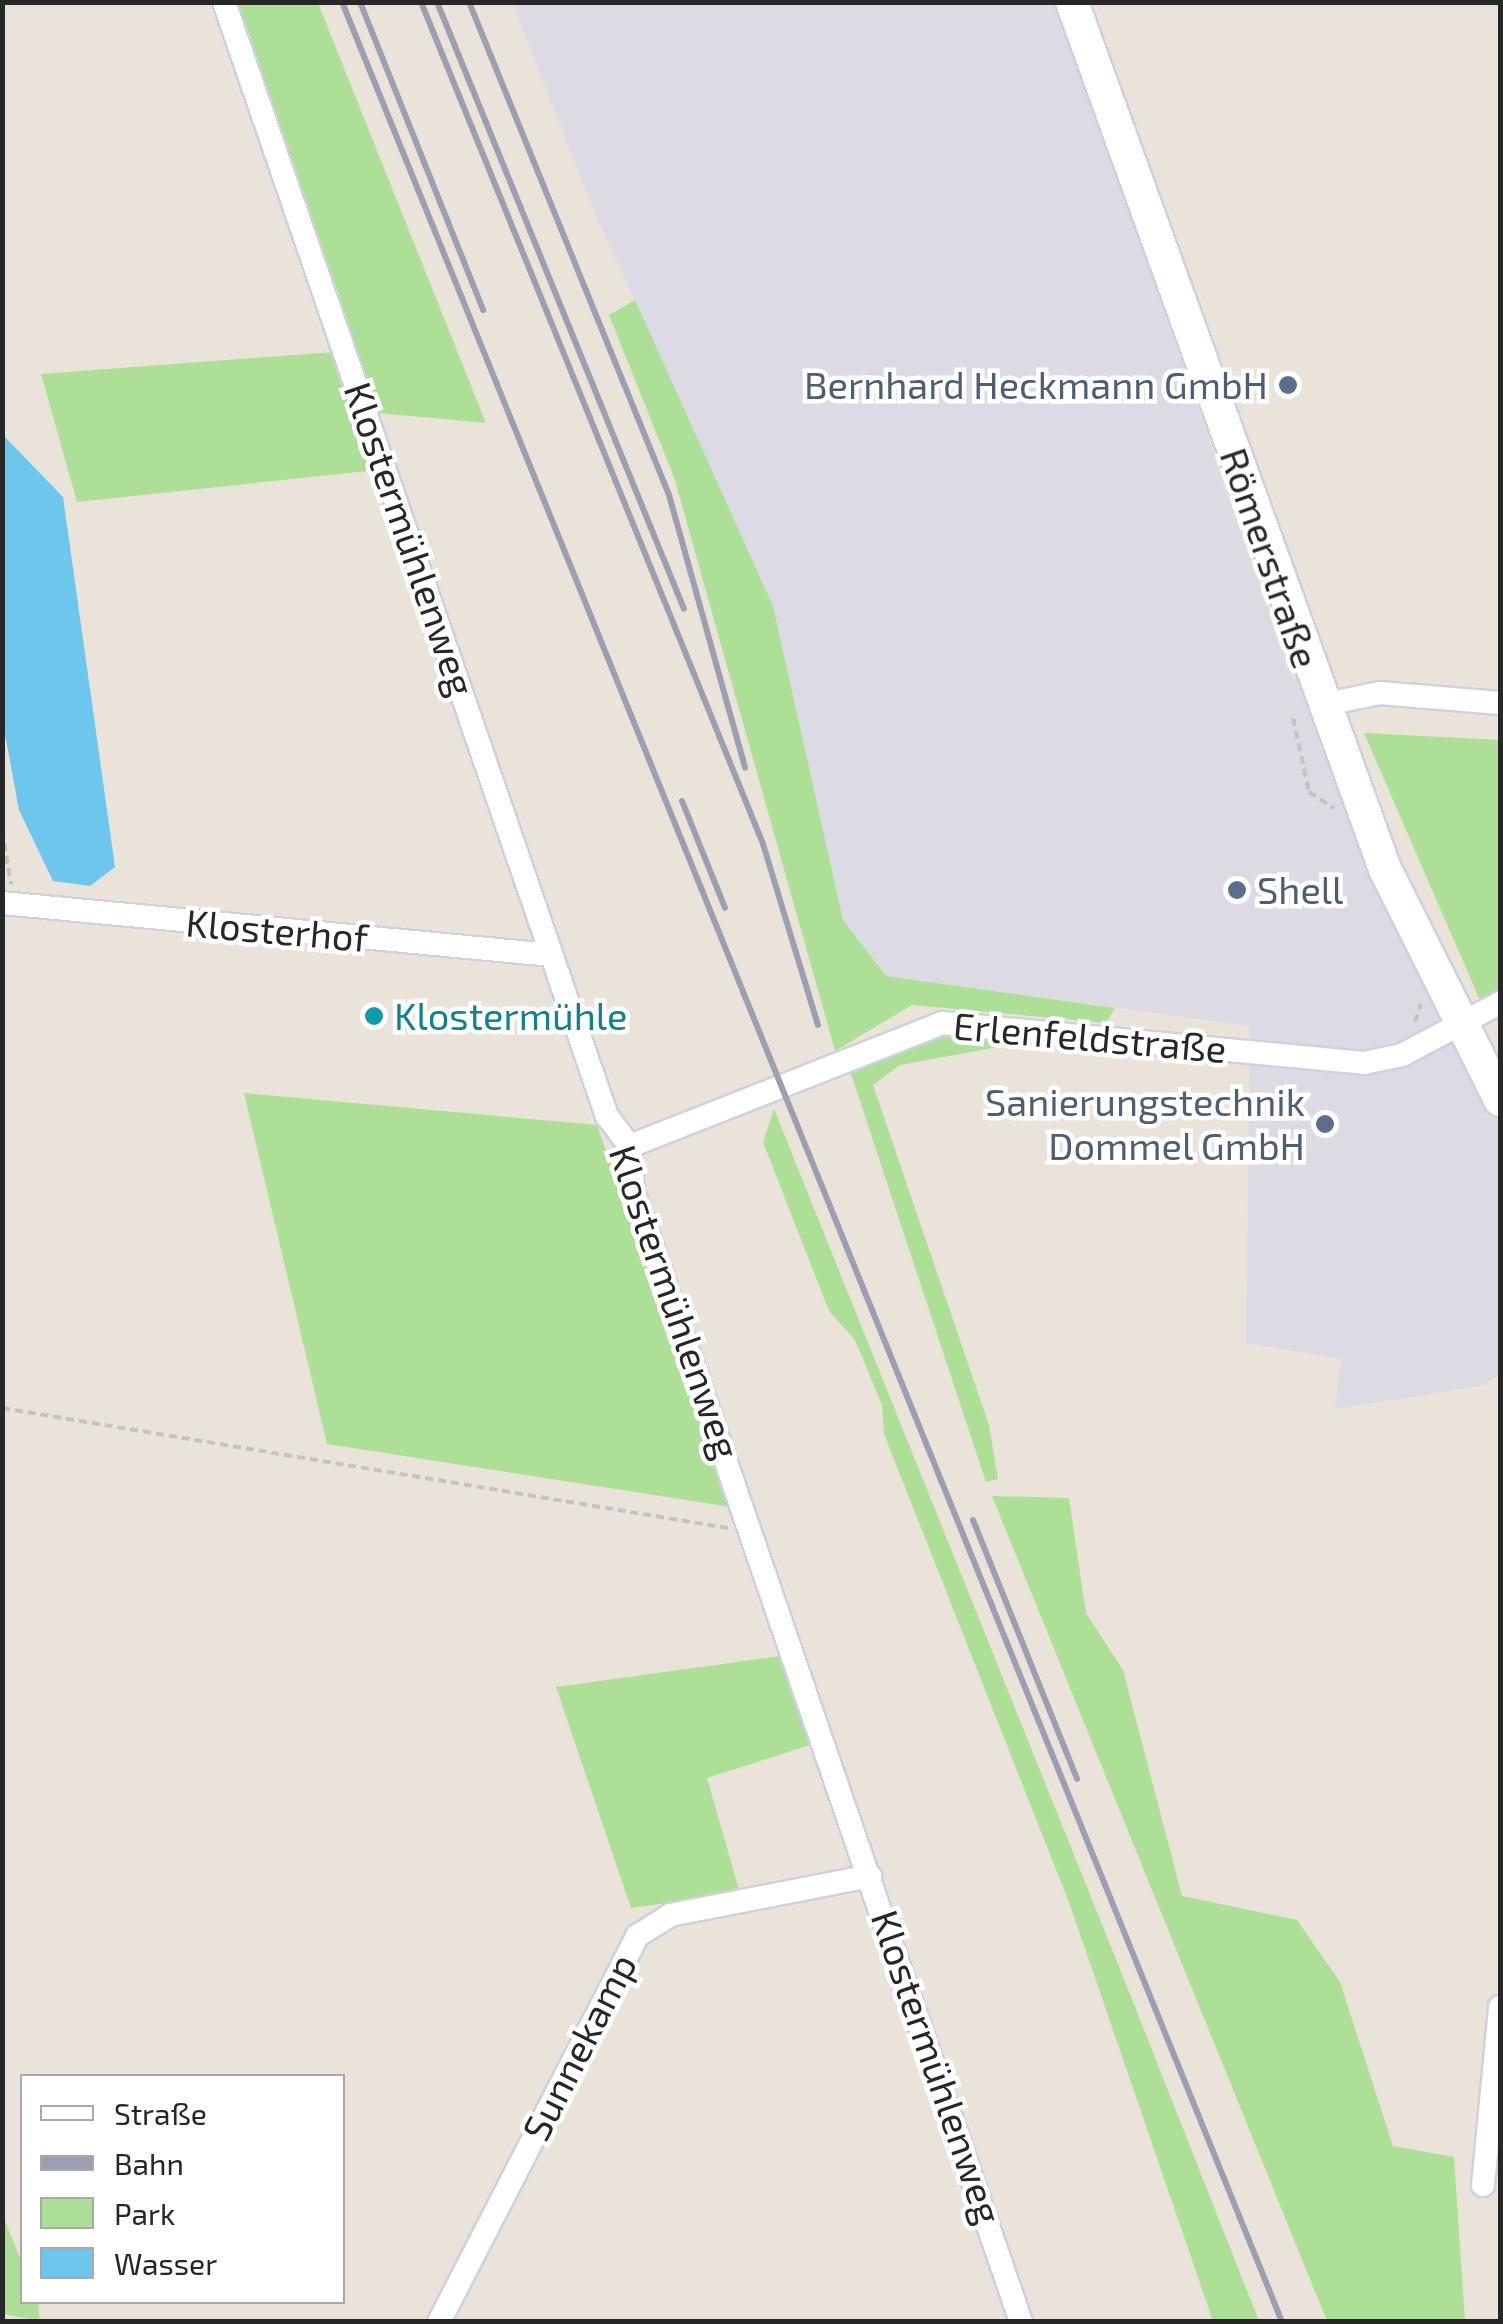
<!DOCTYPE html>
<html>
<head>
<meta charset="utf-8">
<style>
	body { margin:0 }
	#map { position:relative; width:1503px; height:2324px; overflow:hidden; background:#eae3d9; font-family:"Exo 2",sans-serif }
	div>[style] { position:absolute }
	.industrial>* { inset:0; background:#dcdae2 }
	.green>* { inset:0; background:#ade096 }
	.water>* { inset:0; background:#6dc6eb }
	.path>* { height:4px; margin-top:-2px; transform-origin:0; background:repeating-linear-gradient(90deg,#c3c3c3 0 8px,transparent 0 13px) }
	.roads { filter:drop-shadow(2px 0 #ced1e0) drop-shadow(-2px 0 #ced1e0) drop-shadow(0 2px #ced1e0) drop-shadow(0 -2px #ced1e0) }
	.minor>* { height:22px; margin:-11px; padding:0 11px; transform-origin:11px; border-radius:11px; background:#fff }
	.secondary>* { height:32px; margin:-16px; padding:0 16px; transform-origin:16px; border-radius:16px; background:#fff }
	.rail>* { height:6px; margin:-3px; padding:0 3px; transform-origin:3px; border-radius:3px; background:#9c9fb2 }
	.dots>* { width:28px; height:28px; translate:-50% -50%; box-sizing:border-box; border:5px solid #fff; border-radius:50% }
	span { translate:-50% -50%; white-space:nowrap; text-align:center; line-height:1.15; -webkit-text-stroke:9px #fff; paint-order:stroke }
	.service-label { font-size:38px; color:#4e5e75 }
	.right { translate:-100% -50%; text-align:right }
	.left { translate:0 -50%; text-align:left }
	.street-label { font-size:38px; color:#272727 }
	.culture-label { font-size:38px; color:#0d838f }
	.frame { position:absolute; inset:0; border:5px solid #272727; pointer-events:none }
	.legend { position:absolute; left:20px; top:2074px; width:325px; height:230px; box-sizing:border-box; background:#fff; border:2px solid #a9a9a9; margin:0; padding:12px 18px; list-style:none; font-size:30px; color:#272727 }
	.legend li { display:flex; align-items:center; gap:20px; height:50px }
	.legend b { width:50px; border:2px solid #a9a9a9 }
</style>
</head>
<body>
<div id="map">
	<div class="industrial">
		<i style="clip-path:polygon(512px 3px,1056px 3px,1276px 631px,1438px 1018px,1500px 1123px,1500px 1374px,1480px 1386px,1335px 1409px,1341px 1359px,1246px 1343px,1250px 1026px,886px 976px,843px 920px,773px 606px,598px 220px)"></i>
	</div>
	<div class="green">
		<i style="clip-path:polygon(233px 3px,318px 3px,486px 423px,378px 413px)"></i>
		<i style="clip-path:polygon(635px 300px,773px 606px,843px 920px,886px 976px,1115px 1008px,1106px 1023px,912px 1005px,835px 1051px,674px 477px,609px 315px)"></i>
		<i style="clip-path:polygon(334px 352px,377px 470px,77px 502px,41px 374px)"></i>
		<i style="clip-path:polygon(1364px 733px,1500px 740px,1500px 991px,1479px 998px)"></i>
		<i style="clip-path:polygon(1010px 1031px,1009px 1045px,900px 1065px,873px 1085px,989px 1425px,998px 1479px,986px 1482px,851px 1074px,931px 1034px)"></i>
		<i style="clip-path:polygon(244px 1093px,597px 1125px,731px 1507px,327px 1444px)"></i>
		<i style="clip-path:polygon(774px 1109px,1126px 1984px,1259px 2321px,1213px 2321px,1070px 1905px,884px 1434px,882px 1405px,855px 1340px,829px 1311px,763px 1142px)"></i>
		<i style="clip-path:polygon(992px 1496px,1069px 1498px,1086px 1613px,1123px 1670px,1182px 1896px,1297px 1920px,1340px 1982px,1393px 2146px,1454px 2157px,1465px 2321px,1327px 2321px)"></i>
		<i style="clip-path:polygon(781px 1656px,810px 1745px,707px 1778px,740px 1893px,631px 1908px,556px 1687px)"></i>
		<i style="clip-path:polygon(2px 2213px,22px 2263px,22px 2302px,38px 2302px,40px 2321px,3px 2314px)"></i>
	</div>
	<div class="water">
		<i style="clip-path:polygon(3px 435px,63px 497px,115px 867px,90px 886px,53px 881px,19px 810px,2px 718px)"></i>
	</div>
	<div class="path">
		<i style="left:1293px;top:718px;width:76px;rotate:77.8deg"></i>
		<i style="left:1309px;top:792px;width:30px;rotate:33deg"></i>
		<i style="left:2px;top:830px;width:55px;rotate:80.5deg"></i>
		<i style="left:1415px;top:1022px;width:19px;rotate:-72deg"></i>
		<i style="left:2px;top:1408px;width:736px;rotate:9.39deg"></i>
	</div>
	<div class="roads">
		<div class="minor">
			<i style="left:224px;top:2px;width:1178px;rotate:71.03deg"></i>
			<i style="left:607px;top:1116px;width:38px;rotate:53deg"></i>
			<i style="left:630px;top:1146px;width:45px;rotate:86.2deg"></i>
			<i style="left:633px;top:1191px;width:1196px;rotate:71.06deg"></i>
			<i style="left:1321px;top:705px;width:60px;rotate:-11.5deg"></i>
			<i style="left:1380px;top:693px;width:120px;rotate:4.8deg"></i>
			<i style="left:2px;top:903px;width:551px;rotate:5.41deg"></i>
			<i style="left:630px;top:1146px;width:335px;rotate:-21.5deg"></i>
			<i style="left:942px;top:1023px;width:424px;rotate:5.4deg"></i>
			<i style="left:1364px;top:1063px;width:39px;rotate:-12deg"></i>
			<i style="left:1402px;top:1055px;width:111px;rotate:-28deg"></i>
			<i style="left:1483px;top:2185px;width:179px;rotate:-84.5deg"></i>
			<i style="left:439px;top:2322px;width:434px;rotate:-62.8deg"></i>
			<i style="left:637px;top:1936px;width:39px;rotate:-32deg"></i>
			<i style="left:670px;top:1915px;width:204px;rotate:-11deg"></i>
		</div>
		<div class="secondary">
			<i style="left:1072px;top:2px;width:922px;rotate:70.15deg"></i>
			<i style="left:1385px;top:869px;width:258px;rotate:63.5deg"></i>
		</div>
	</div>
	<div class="rail">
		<i style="left:342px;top:2px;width:2503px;rotate:67.94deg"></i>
		<i style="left:360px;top:2px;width:332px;rotate:68.2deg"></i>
		<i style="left:421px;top:2px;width:909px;rotate:67.89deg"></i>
		<i style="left:763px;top:844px;width:189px;rotate:73.1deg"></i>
		<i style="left:437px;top:2px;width:655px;rotate:67.86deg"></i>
		<i style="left:469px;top:2px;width:532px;rotate:67.92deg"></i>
		<i style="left:669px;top:495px;width:283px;rotate:74.4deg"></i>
		<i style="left:682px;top:801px;width:115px;rotate:68.1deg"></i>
		<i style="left:973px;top:1520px;width:279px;rotate:68.1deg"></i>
	</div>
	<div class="dots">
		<i style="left:1288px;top:385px;background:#5c6f8a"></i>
		<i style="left:1237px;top:890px;background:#5c6f8a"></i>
		<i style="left:374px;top:1016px;background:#0f9aa8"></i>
		<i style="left:1325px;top:1124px;background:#5c6f8a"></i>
	</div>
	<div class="service-label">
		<span class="right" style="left:1268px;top:385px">Bernhard Heckmann GmbH</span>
		<span class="left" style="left:1257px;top:890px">Shell</span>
		<span class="right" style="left:1305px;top:1124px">Sanierungstechnik<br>Dommel GmbH</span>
	</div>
	<div class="street-label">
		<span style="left:410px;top:539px;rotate:71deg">Klostermühlenweg</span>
		<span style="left:1270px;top:558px;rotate:71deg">Römerstraße</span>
		<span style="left:277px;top:930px;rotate:5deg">Klosterhof</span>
		<span style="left:1090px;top:1037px;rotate:5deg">Erlenfeldstraße</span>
		<span style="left:675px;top:1302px;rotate:71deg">Klostermühlenweg</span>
		<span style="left:579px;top:2047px;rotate:-63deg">Sunnekamp</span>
		<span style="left:937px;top:2067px;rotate:71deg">Klostermühlenweg</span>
	</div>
	<div class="culture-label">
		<span class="left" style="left:394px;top:1016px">Klostermühle</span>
	</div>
	<div class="frame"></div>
	<ul class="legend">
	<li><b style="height:12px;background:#fff"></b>Straße</li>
	<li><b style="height:12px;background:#9c9fb2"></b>Bahn</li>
	<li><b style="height:28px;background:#ade096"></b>Park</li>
	<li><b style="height:28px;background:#6dc6eb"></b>Wasser</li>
	</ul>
</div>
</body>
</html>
